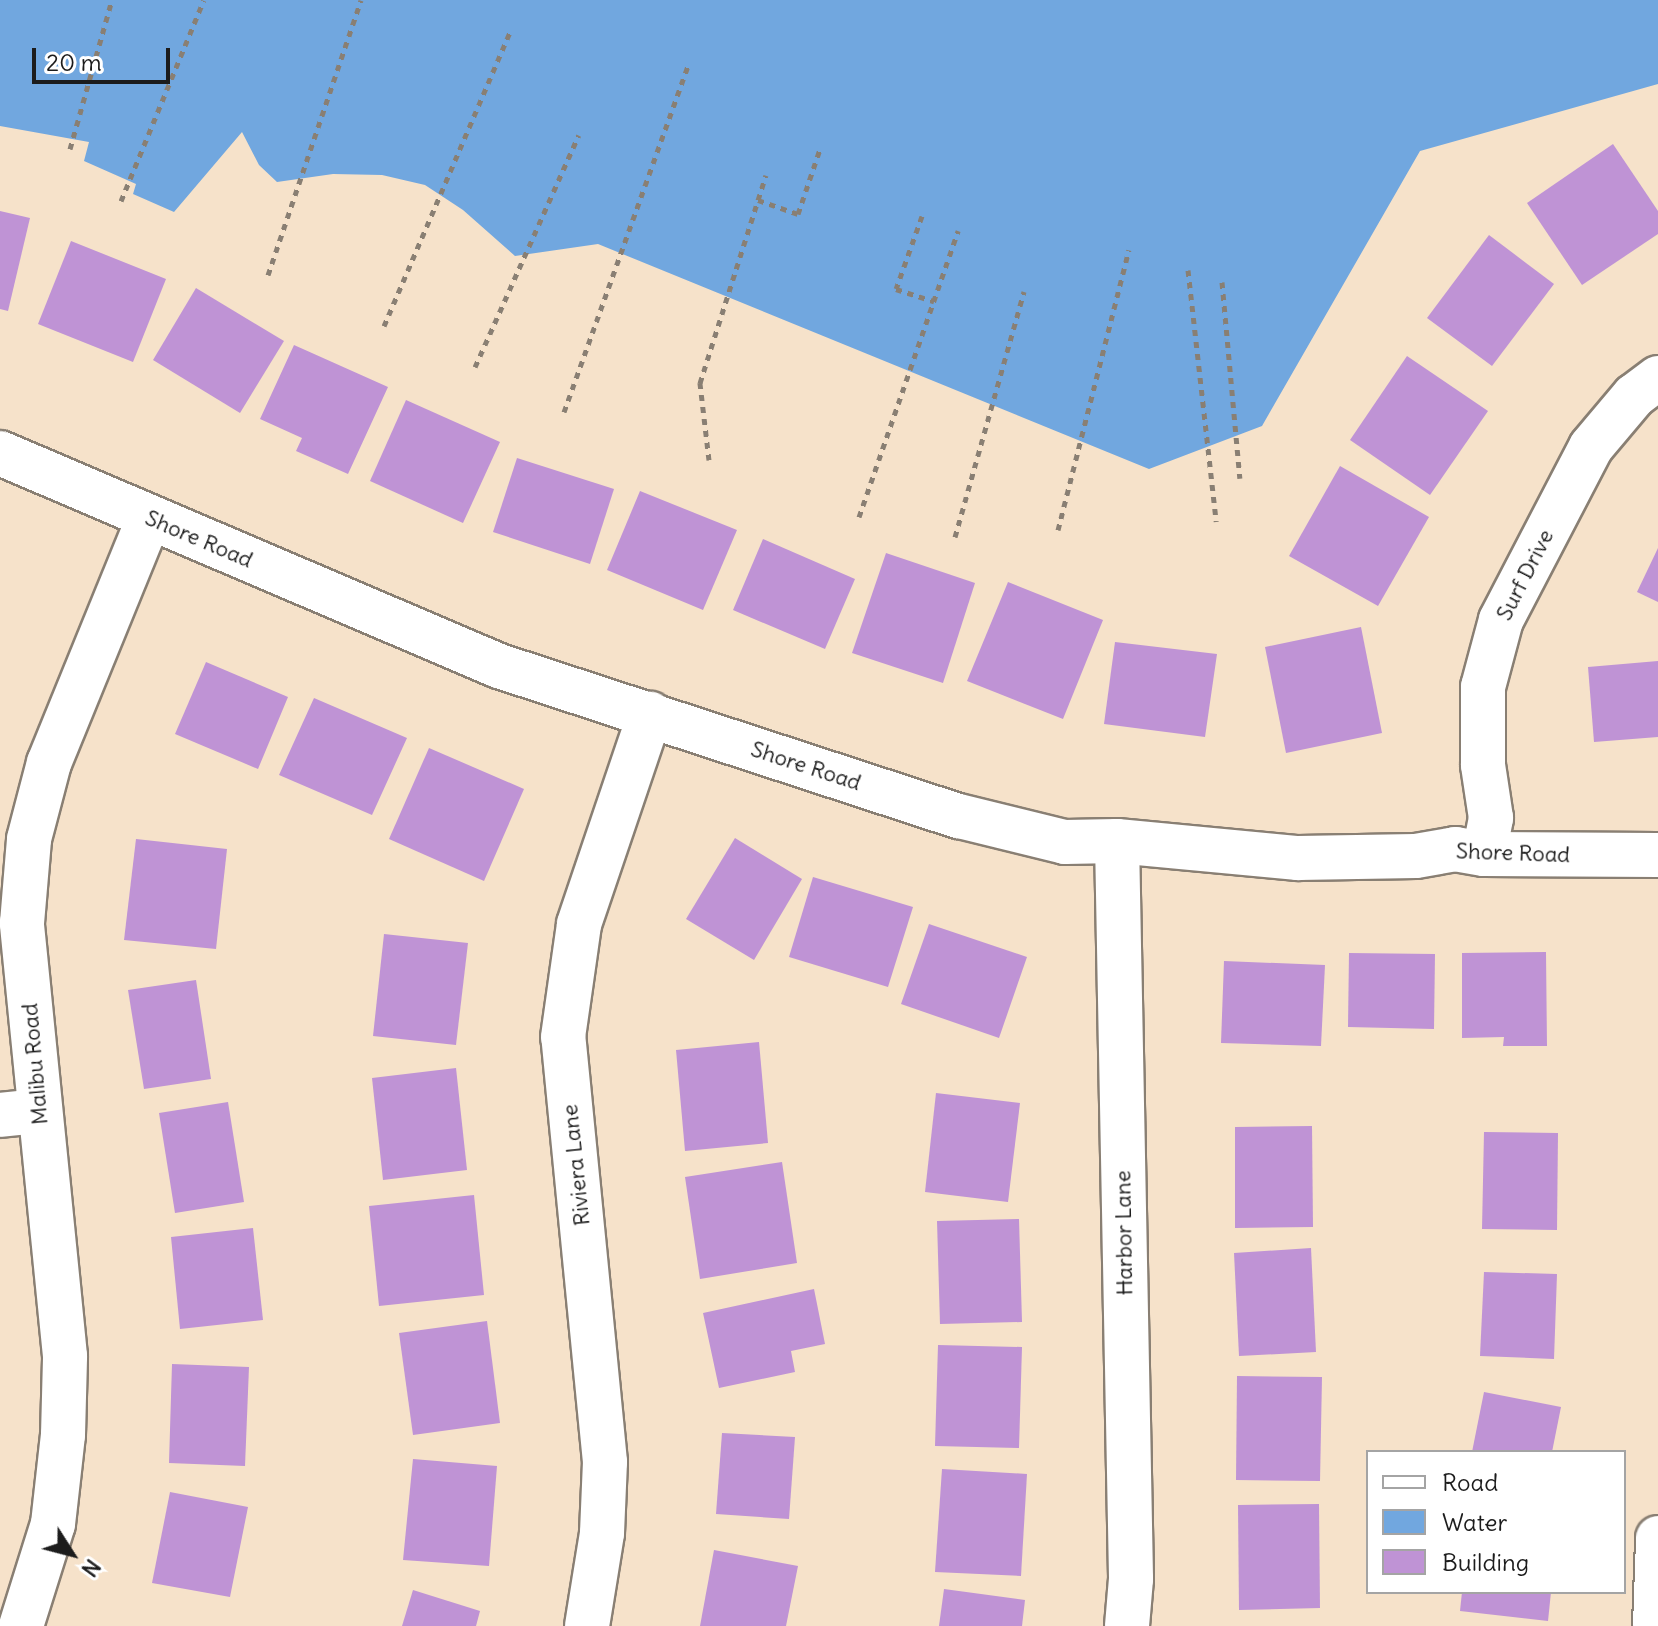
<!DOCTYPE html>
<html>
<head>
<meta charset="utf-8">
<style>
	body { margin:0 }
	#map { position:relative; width:1658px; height:1626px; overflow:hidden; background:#f6e2ca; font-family:Delius,sans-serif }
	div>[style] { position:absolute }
	.water>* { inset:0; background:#71a7df }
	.building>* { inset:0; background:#bf93d5 }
	.path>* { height:5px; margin-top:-2.5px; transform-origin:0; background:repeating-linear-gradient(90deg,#897f73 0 6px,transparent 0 12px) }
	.roads { filter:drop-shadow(2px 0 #897f73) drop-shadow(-2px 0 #897f73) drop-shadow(0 2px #897f73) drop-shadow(0 -2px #897f73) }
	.street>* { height:44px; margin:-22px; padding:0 22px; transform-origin:22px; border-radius:22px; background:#fff }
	span { translate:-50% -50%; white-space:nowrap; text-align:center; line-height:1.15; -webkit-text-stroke:8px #fff; paint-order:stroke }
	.street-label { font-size:22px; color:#1c1c1c }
	.legend { position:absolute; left:1366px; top:1450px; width:260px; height:144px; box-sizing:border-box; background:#fff; border:2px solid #a4a4a4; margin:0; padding:10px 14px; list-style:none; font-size:24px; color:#1c1c1c }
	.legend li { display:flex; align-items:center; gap:16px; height:40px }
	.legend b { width:40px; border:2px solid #a4a4a4 }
	.north { position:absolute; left:32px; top:1514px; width:80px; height:80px; -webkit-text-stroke:6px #fff; paint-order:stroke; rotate:126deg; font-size:22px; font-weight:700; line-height:32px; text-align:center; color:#1c1c1c }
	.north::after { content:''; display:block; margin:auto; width:28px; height:36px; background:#1c1c1c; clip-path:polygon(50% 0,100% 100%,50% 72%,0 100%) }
	.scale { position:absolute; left:32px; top:48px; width:138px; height:36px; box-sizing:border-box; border:4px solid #1c1c1c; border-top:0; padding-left:10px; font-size:24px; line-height:28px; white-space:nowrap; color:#1c1c1c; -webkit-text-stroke:6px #fff; paint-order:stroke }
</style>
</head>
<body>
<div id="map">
	<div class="water">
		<i style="clip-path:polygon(0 0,1658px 0,1658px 84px,1420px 151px,1262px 426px,1149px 469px,598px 244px,515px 256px,463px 210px,425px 185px,382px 175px,333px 174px,277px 182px,259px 165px,242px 132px,174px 212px,133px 194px,136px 184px,84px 161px,89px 142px,0 126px)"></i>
	</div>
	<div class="building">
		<i style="clip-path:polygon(1613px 144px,1658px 211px,1658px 234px,1582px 285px,1527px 203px)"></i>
		<i style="clip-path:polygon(0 211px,30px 218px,8px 311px,0 309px)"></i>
		<i style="clip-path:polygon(1489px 235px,1554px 284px,1492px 366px,1427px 318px)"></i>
		<i style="clip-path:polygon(71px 241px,166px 279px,133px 362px,38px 324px)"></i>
		<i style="clip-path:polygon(196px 288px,284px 341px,240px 413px,153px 360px)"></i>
		<i style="clip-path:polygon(294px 345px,388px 387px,348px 474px,296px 451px,302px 438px,260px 419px)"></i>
		<i style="clip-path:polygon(1407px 356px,1488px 411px,1430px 495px,1350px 440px)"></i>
		<i style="clip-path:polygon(406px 400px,500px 442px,463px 523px,370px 481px)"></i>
		<i style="clip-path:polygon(517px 458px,614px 489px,590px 564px,493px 532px)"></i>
		<i style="clip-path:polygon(1340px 466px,1429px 517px,1378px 606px,1289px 556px)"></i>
		<i style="clip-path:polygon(640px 491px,737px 530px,703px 610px,607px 570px)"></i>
		<i style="clip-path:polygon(763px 539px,855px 579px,825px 649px,733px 610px)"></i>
		<i style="clip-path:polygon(1658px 548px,1658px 602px,1637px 592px)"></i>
		<i style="clip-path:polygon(886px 553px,975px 583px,943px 683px,852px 653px)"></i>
		<i style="clip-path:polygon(1008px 582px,1103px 620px,1063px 719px,967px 681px)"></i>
		<i style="clip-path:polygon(1361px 627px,1382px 733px,1286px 753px,1265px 647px)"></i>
		<i style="clip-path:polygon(1115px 642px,1217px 654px,1205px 737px,1104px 724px)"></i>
		<i style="clip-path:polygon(1658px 661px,1658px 737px,1594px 742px,1588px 667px)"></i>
		<i style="clip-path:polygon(206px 662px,288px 697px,258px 769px,175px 734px)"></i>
		<i style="clip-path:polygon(314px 698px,407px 738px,372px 815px,279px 775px)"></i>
		<i style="clip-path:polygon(429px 748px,524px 789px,484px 881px,389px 839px)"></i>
		<i style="clip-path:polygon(735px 838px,802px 879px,754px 960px,686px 919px)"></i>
		<i style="clip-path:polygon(136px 839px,227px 849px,216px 949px,124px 940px)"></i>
		<i style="clip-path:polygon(813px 877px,913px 907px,888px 987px,789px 957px)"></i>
		<i style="clip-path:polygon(929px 924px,1027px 957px,999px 1038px,901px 1004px)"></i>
		<i style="clip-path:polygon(384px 934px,468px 943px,456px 1045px,373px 1036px)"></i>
		<i style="clip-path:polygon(1546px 952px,1547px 1046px,1503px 1046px,1504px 1037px,1462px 1038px,1462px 953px)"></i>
		<i style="clip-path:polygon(1349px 953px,1435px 954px,1434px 1029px,1348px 1027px)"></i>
		<i style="clip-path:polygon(1224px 961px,1325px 965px,1321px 1046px,1221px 1043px)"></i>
		<i style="clip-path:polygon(196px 980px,211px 1079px,144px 1089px,128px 990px)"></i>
		<i style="clip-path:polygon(759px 1042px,768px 1143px,685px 1151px,676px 1050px)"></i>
		<i style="clip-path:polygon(456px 1068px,467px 1170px,383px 1180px,372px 1078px)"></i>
		<i style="clip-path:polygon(936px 1093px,1020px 1103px,1008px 1202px,925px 1192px)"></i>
		<i style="clip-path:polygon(228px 1102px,244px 1202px,175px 1213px,159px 1113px)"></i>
		<i style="clip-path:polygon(1312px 1126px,1313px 1227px,1235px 1228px,1235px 1127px)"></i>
		<i style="clip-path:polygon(1484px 1132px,1558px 1133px,1557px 1230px,1482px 1229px)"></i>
		<i style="clip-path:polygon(782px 1162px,797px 1263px,700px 1279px,685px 1177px)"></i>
		<i style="clip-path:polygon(474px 1195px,484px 1295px,379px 1306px,369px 1206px)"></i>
		<i style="clip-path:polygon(1019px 1219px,1022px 1322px,940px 1324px,937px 1221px)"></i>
		<i style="clip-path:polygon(253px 1228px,263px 1320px,180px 1329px,171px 1237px)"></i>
		<i style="clip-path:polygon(1311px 1248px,1316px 1352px,1239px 1356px,1234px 1253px)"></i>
		<i style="clip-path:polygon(1484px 1272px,1557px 1274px,1554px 1359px,1480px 1356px)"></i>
		<i style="clip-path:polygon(814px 1289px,825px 1344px,791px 1351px,795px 1372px,719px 1388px,703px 1313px)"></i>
		<i style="clip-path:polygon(487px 1321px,500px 1423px,413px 1435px,399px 1333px)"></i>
		<i style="clip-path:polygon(938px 1345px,1022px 1347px,1019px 1448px,935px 1446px)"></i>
		<i style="clip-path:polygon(172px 1364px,249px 1367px,245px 1466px,169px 1463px)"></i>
		<i style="clip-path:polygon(1237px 1376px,1322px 1377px,1320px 1481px,1236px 1480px)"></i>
		<i style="clip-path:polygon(1484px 1392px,1561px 1407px,1552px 1452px,1472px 1452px)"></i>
		<i style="clip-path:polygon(722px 1433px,795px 1437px,789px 1519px,716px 1514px)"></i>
		<i style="clip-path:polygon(413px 1459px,497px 1466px,489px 1566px,403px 1560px)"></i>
		<i style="clip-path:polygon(942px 1469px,1027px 1474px,1021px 1576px,935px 1572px)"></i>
		<i style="clip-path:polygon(170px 1492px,248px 1507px,230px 1597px,152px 1583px)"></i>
		<i style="clip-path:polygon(1319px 1504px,1320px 1608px,1239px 1610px,1238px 1505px)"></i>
		<i style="clip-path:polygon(714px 1550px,798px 1566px,786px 1626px,700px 1626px)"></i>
		<i style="clip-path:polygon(944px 1589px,1025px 1600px,1022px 1626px,939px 1626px)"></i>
		<i style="clip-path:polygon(413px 1590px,480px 1611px,476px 1626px,402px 1626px)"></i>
		<i style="clip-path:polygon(1462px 1592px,1551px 1592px,1548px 1621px,1460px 1611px)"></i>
	</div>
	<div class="path">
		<i style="left:70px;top:149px;width:155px;rotate:-74.3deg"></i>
		<i style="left:758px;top:200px;width:42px;rotate:19.3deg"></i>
		<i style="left:798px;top:214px;width:69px;rotate:-71.3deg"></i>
		<i style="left:121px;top:201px;width:217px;rotate:-67.6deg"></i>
		<i style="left:922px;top:216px;width:77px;rotate:109.6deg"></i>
		<i style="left:896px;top:289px;width:40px;rotate:18deg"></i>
		<i style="left:1188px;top:270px;width:253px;rotate:83.6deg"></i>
		<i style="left:268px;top:275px;width:290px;rotate:-71.3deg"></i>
		<i style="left:1222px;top:282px;width:197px;rotate:84.8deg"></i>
		<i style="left:384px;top:326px;width:320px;rotate:-66.8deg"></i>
		<i style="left:475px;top:367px;width:254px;rotate:-65.9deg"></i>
		<i style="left:564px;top:412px;width:368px;rotate:-70.3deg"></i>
		<i style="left:709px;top:460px;width:78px;rotate:-96.7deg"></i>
		<i style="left:700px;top:383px;width:218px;rotate:-72.4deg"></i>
		<i style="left:859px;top:517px;width:303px;rotate:-70.9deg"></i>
		<i style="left:1058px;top:530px;width:289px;rotate:-75.8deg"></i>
		<i style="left:955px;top:537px;width:255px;rotate:-74.3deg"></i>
	</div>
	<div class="roads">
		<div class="street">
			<i style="left:0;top:453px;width:543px;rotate:23.12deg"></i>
			<i style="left:499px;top:666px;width:484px;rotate:18.1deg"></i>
			<i style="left:959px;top:816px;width:109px;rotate:13.8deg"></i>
			<i style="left:1065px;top:842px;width:52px;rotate:-1.1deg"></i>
			<i style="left:1117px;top:841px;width:182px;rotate:5.4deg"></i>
			<i style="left:1298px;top:858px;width:118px;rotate:-1deg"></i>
			<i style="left:1416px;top:856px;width:40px;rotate:-10deg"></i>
			<i style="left:1455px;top:849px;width:29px;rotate:10deg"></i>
			<i style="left:1484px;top:854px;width:174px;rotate:0.3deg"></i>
			<i style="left:1117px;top:841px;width:738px;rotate:88.91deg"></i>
			<i style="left:1131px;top:1579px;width:47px;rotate:94.9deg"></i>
			<i style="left:1484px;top:854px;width:37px;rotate:-79deg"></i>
			<i style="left:1491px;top:818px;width:54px;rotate:-98.6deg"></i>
			<i style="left:1483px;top:765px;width:78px;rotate:-90deg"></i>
			<i style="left:1483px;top:687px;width:69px;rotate:-75deg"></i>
			<i style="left:1501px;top:620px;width:195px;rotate:-62.5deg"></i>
			<i style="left:1591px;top:447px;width:67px;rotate:-49.9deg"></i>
			<i style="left:1634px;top:396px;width:30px;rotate:-37deg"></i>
			<i style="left:0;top:1115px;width:39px;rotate:-6deg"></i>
			<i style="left:21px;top:1626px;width:107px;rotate:-72.6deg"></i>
			<i style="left:53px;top:1524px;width:90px;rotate:-83.6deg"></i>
			<i style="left:63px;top:1435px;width:79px;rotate:-88.5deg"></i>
			<i style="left:65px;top:1356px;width:435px;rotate:-95.7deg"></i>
			<i style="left:22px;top:923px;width:84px;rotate:-85.2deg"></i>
			<i style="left:29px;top:839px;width:79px;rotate:-75.3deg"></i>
			<i style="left:49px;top:763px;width:265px;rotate:-67.8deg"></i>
			<i style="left:587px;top:1626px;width:94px;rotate:-80.8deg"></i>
			<i style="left:602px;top:1533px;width:71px;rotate:-87.6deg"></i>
			<i style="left:605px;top:1462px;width:427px;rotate:-95.6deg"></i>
			<i style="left:563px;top:1037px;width:114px;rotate:-81.9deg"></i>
			<i style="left:579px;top:924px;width:222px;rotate:-71.3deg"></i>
			<i style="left:1655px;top:1626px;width:88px;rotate:-88deg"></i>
		</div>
	</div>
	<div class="street-label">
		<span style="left:199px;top:539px;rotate:23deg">Shore Road</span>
		<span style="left:1525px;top:575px;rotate:-63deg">Surf Drive</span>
		<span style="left:806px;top:766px;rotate:18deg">Shore Road</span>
		<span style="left:1513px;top:853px;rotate:2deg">Shore Road</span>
		<span style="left:35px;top:1064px;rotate:-95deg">Malibu Road</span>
		<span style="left:576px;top:1165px;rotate:-96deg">Riviera Lane</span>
		<span style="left:1124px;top:1233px;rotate:-91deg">Harbor Lane</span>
	</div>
	<ul class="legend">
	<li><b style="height:10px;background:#fff"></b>Road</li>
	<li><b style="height:22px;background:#71a7df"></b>Water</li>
	<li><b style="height:22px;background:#bf93d5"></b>Building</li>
	</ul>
	<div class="north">N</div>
	<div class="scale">20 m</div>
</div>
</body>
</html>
